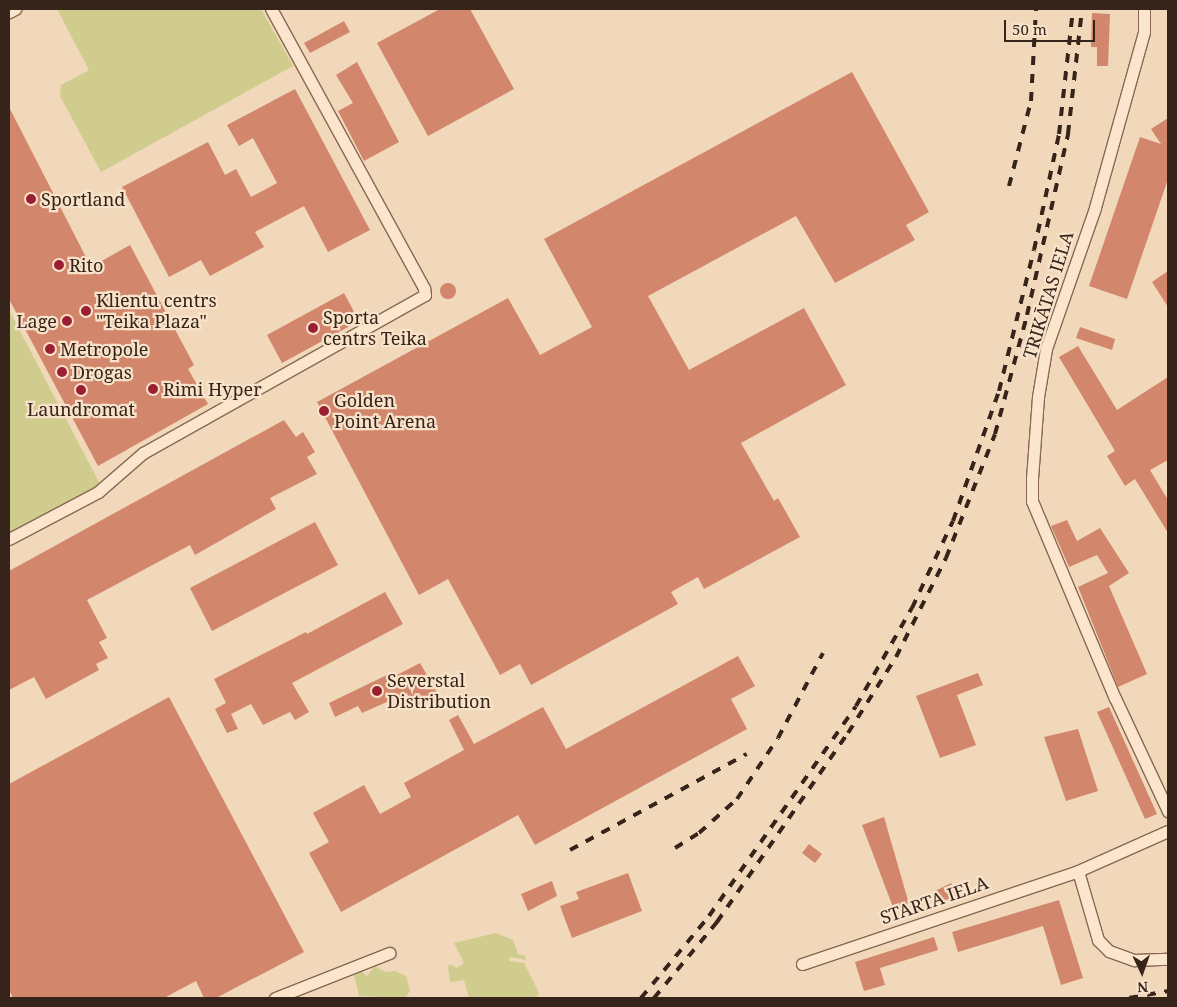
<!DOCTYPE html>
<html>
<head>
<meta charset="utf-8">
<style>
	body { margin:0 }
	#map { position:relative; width:1177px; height:1007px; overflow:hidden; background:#f1d8ba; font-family:"Noto Serif",serif }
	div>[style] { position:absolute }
	.green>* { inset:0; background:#cfcc8d }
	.building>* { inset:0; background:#d2876c }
	.round { border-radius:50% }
	.roads { filter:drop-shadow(1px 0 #886753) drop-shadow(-1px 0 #886753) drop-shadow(0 1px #886753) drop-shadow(0 -1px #886753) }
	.minor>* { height:11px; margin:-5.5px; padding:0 5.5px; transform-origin:5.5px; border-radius:5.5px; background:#fbe6cd }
	.rail>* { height:4px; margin-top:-2px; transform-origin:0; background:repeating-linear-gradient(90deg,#362319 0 9px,transparent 0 18px) }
	.dots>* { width:14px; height:14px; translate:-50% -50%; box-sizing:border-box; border:2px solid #f8e3ca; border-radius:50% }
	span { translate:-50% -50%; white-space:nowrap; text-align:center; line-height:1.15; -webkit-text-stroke:4.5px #f8e3ca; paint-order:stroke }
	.poi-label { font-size:18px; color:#362319 }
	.left { translate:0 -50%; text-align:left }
	.right { translate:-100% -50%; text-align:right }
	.street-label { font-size:18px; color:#362319 }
	.frame { position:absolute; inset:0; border:10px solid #362319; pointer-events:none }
	.north { position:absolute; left:1117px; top:947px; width:50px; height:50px; -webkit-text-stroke:4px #f8e3ca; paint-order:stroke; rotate:177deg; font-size:14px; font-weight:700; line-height:20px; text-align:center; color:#362319 }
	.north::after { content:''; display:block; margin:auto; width:18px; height:22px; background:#362319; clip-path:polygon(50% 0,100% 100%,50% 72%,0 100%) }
	.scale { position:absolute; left:1004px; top:20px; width:91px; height:22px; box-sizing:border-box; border:2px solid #362319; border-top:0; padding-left:6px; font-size:15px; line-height:18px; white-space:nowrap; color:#362319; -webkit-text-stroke:4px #f8e3ca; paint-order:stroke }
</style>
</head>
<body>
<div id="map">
	<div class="green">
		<i style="clip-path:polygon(57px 9px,261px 9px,293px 66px,101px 172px,60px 96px,61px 85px,89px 70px)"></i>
		<i style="clip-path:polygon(9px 310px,101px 486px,9px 534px)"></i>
		<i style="clip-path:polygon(496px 933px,513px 940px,518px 954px,525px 956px,526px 960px,509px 957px,510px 961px,524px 963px,539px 993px,536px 998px,469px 998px,464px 980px,450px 982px,448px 967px,450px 964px,457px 968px,464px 963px,454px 943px)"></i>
		<i style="clip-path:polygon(375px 966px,385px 972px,395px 971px,406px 976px,410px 991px,405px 998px,359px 996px,354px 975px,361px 971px,367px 976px)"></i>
	</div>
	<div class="building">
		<i style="clip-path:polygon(440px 9px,470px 9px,514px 89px,428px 136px,377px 43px)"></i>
		<i style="clip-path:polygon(1092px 13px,1110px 14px,1108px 66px,1097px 66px,1097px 47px,1091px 47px)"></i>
		<i style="clip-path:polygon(344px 21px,350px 32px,310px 53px,304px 43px)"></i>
		<i style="clip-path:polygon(357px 62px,399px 142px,364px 161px,338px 111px,353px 103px,336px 75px)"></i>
		<i style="clip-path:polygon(852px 72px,929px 212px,906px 225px,915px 240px,835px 283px,796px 216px,648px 296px,689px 370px,804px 308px,846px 385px,741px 443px,774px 501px,778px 498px,800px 537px,704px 589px,698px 577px,671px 592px,678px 604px,531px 685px,520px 664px,500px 675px,448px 579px,419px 595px,317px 402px,508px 298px,540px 355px,592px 327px,544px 239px)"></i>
		<i style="clip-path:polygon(295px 89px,370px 230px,328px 252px,304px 206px,255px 232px,264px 247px,210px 276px,201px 260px,169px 277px,122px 187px,208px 142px,225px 175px,236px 169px,251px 197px,277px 183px,253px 138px,239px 146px,227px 125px)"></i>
		<i style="clip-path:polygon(9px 107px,91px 267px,130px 245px,194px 365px,188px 369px,208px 404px,98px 466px,9px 299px)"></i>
		<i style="clip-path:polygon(1168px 118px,1168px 179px,1127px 299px,1089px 286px,1140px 137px,1161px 144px,1151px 129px)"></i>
		<i style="clip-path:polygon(1168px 271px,1168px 307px,1152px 282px)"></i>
		<i class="round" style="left:440px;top:283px;width:16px;height:16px"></i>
		<i style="clip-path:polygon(344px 293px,359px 321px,282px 363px,267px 335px)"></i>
		<i style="clip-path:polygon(1080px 327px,1115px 339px,1112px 350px,1076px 338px)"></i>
		<i style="clip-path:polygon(1078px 346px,1117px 410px,1168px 377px,1168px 460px,1150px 470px,1168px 500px,1168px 533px,1135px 479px,1125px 486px,1107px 456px,1115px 451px,1059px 357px)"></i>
		<i style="clip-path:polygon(284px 420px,296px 437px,303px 432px,315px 452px,307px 457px,317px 474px,270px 498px,276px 509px,195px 555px,190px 545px,87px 600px,107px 638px,99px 642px,108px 658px,96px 664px,99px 670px,46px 699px,34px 677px,9px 690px,9px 571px)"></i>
		<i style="clip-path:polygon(1067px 520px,1077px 541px,1100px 528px,1129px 573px,1109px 586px,1147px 674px,1118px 687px,1078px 587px,1108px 573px,1097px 555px,1069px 567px,1051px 526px)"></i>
		<i style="clip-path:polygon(315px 522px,338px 565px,212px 631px,190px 588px)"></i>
		<i style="clip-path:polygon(385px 592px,403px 624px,292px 683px,309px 712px,295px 720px,290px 712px,263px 725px,251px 704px,231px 714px,238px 729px,227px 733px,215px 709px,226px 703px,214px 679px,306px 632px,307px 634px)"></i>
		<i style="clip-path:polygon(738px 656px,755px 686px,731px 699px,747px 729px,535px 845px,518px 815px,341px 912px,309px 853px,329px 842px,313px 813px,364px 785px,380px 814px,411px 797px,404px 783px,464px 750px,449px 720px,458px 715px,474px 744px,543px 707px,566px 749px)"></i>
		<i style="clip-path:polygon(420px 663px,439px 696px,416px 709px,407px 693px,362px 713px,358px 706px,335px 717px,329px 703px,393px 672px,395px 676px)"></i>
		<i style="clip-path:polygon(978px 673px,983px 685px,957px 695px,976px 745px,940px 758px,916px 696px)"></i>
		<i style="clip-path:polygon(169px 697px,304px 952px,216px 998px,204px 998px,196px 981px,164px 998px,13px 998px,9px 990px,9px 784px)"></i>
		<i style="clip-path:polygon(1109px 707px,1157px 814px,1145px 819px,1097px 712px)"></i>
		<i style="clip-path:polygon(1078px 729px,1098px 791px,1066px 801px,1044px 737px)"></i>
		<i style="clip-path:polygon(884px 817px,909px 904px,894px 910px,862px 825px)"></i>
		<i style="clip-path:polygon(809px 844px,822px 854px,815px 863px,802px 853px)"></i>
		<i style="clip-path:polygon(628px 873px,642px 911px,572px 938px,560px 906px,579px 899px,576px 892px)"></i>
		<i style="clip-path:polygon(552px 881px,557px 896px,528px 911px,521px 894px)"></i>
		<i style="clip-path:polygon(951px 883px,958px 895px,941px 904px,935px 891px)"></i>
		<i style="clip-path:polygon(1059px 900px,1083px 978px,1061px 985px,1043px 926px,958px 952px,952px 932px)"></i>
		<i style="clip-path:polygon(934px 937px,938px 950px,880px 968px,885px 985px,864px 991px,855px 962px)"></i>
	</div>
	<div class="roads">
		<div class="minor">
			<i style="left:1144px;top:9px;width:23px;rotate:90deg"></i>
			<i style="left:1144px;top:32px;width:183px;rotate:105.6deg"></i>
			<i style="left:1095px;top:208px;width:149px;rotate:109.2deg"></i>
			<i style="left:1046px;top:349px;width:49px;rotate:99.5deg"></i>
			<i style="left:1038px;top:397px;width:81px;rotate:94.2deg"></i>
			<i style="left:1032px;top:478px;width:23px;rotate:90deg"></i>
			<i style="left:1032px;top:501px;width:214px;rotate:67.2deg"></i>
			<i style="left:1115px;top:698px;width:125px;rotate:64.9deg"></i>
			<i style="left:9px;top:12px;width:7px;rotate:-27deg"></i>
			<i style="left:9px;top:539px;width:101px;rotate:-27.8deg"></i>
			<i style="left:98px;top:492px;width:60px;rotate:-40.9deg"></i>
			<i style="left:143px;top:453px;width:323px;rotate:-29.3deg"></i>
			<i style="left:425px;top:295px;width:7px;rotate:-98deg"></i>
			<i style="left:424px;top:288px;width:318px;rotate:-118.7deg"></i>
			<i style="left:1078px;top:871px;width:72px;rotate:73.8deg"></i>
			<i style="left:1098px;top:940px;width:16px;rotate:45deg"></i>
			<i style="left:1109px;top:951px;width:27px;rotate:20deg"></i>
			<i style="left:1134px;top:960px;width:34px;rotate:-2deg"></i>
			<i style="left:802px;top:964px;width:291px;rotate:-18.6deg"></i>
			<i style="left:1078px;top:871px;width:98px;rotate:-24deg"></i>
			<i style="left:275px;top:998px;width:123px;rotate:-21.5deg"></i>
		</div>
	</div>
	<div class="rail">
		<i style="left:1009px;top:186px;width:88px;rotate:-75.5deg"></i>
		<i style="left:1031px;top:101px;width:92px;rotate:-86.9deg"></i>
		<i style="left:675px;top:848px;width:28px;rotate:-32deg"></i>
		<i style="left:699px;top:833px;width:51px;rotate:-41.8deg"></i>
		<i style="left:737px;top:799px;width:73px;rotate:-56.1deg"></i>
		<i style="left:778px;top:738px;width:96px;rotate:-62.1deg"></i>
		<i style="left:570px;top:850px;width:201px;rotate:-28.5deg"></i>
		<i style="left:641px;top:998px;width:107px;rotate:-50.3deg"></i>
		<i style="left:709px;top:916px;width:256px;rotate:-55deg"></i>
		<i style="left:856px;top:706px;width:113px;rotate:-60.3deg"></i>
		<i style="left:912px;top:608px;width:96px;rotate:-64.8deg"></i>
		<i style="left:953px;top:521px;width:138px;rotate:-70.5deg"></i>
		<i style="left:999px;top:391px;width:145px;rotate:-76.1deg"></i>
		<i style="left:1034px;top:250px;width:119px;rotate:-77.8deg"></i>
		<i style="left:1059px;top:134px;width:126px;rotate:-83.6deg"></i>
		<i style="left:654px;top:998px;width:99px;rotate:-50.3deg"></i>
		<i style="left:717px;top:922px;width:230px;rotate:-55.3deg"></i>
		<i style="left:848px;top:733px;width:90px;rotate:-57.7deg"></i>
		<i style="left:896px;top:657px;width:111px;rotate:-63.2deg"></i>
		<i style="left:946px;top:558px;width:133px;rotate:-68.4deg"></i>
		<i style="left:995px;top:434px;width:123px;rotate:-74.9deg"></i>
		<i style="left:1027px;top:315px;width:186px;rotate:-77.2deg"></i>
		<i style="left:1068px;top:134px;width:126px;rotate:-83.6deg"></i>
		<i style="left:1129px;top:998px;width:40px;rotate:-10deg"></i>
	</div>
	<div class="dots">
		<i style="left:31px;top:199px;background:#9b1f33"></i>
		<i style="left:59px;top:265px;background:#9b1f33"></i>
		<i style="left:86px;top:311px;background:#9b1f33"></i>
		<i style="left:67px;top:321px;background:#9b1f33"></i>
		<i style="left:313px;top:328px;background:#9b1f33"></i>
		<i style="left:50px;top:349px;background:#9b1f33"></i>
		<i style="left:62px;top:372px;background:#9b1f33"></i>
		<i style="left:153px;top:389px;background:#9b1f33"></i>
		<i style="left:81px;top:390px;background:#9b1f33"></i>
		<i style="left:324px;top:411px;background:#9b1f33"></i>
		<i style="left:377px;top:691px;background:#9b1f33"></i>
	</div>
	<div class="poi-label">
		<span class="left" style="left:41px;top:199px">Sportland</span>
		<span class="left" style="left:69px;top:265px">Rito</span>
		<span class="left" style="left:96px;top:311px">Klientu centrs<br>"Teika Plaza"</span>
		<span class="left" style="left:323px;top:328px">Sporta<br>centrs Teika</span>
		<span class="right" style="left:57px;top:321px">Lage</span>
		<span class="left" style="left:60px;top:349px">Metropole</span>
		<span class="left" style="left:72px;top:372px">Drogas</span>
		<span class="left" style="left:163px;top:389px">Rimi Hyper</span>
		<span class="left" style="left:334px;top:411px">Golden<br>Point Arena</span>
		<span style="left:81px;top:409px">Laundromat</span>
		<span class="left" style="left:387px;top:691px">Severstal<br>Distribution</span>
	</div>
	<div class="street-label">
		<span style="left:1048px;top:295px;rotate:-73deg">TRIKĀTAS IELA</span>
		<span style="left:934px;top:900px;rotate:-19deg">STARTA IELA</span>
	</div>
	<div class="frame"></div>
	<div class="north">N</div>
	<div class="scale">50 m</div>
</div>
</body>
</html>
